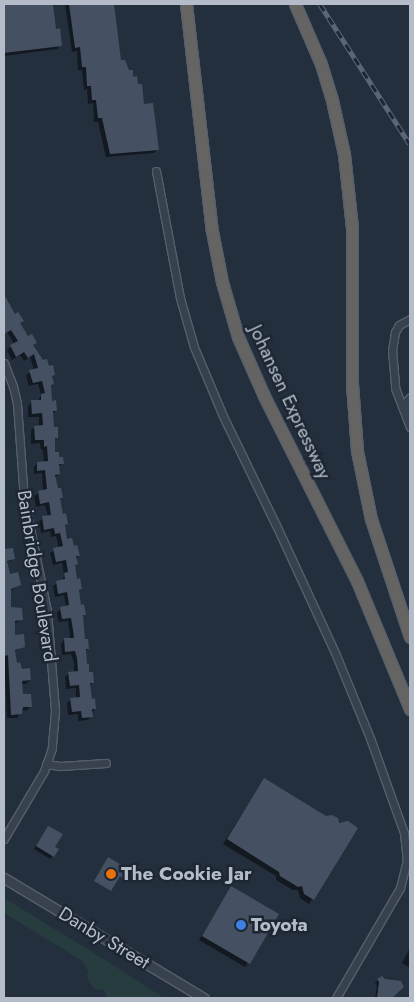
<!DOCTYPE html>
<html>
<head>
<meta charset="utf-8">
<style>
	body { margin:0 }
	#map { position:relative; width:414px; height:1002px; overflow:hidden; background:#242f3e; font-family:Jost,sans-serif }
	div>[style] { position:absolute }
	.green>* { inset:0; background:#263c3f }
	.shadow>* { inset:0; background:#0007 }
	.building>* { inset:0; background:#455162 }
	.roads { filter:drop-shadow(1px 0 #565f6c) drop-shadow(-1px 0 #565f6c) drop-shadow(0 1px #565f6c) drop-shadow(0 -1px #565f6c) }
	.minor>* { height:7px; margin:-3.5px; padding:0 3.5px; transform-origin:3.5px; border-radius:3.5px; background:#38414e }
	.tertiary>* { height:9px; margin:-4.5px; padding:0 4.5px; transform-origin:4.5px; border-radius:4.5px; background:#38414e }
	.trunk>* { height:11px; margin:-5.5px; padding:0 5.5px; transform-origin:5.5px; border-radius:5.5px; background:#656462 }
	.rail>* { height:4.5px; margin-top:-2.25px; transform-origin:0; background:repeating-linear-gradient(90deg,#1d2633 0 8px,#5a6575 0 16px); box-sizing:border-box; border-block:1px solid #5a6575 }
	.dots>* { width:14px; height:14px; translate:-50% -50%; box-sizing:border-box; border:2px solid #1d2633; border-radius:50% }
	span { translate:-50% -50%; white-space:nowrap; text-align:center; line-height:1.15; -webkit-text-stroke:5px #1d2633; paint-order:stroke }
	.street-label { font-size:19px; color:#b4bcc9 }
	.poi-label { font-size:19px; color:#b4bcc9; font-weight:700 }
	.left { translate:0 -50%; text-align:left }
	.frame { position:absolute; inset:0; border:5px solid #b4bcc9; pointer-events:none }
</style>
</head>
<body>
<div id="map">
	<div class="green">
		<i style="clip-path:polygon(4px 898px,102px 958px,164px 998px,107px 998px,104px 989px,96px 990px,91px 985px,87px 977px,88px 971px,81px 960px,4px 913px)"></i>
	</div>
	<div class="shadow">
		<i style="clip-path:polygon(4px 4px,52px 4px,55px 30px,61px 45px,57px 49px,4px 56px)"></i>
		<i style="clip-path:polygon(65px 4px,112px 4px,120px 61px,132px 78px,143px 105px,158px 149px,154px 153px,106px 157px,98px 122px,94px 122px,93px 103px,88px 104px,87px 89px,84px 90px,82px 70px,78px 70px,77px 51px,72px 52px)"></i>
		<i style="clip-path:polygon(4px 294px,28px 338px,35px 343px,32px 346px,54px 375px,51px 378px,53px 384px,50px 387px,51px 402px,56px 411px,52px 414px,53px 429px,57px 437px,54px 441px,54px 454px,63px 463px,58px 467px,59px 474px,55px 478px,57px 490px,62px 497px,59px 500px,62px 515px,67px 524px,64px 527px,66px 540px,78px 555px,74px 567px,76px 580px,81px 589px,78px 592px,80px 606px,85px 614px,81px 617px,84px 640px,88px 649px,85px 652px,88px 673px,93px 682px,89px 686px,90px 700px,95px 708px,88px 720px,78px 721px,78px 714px,68px 715px,67px 703px,71px 699px,76px 699px,76px 688px,66px 689px,65px 677px,69px 673px,74px 673px,74px 662px,71px 654px,62px 655px,61px 644px,64px 640px,70px 639px,70px 634px,68px 621px,58px 622px,57px 612px,66px 607px,64px 595px,55px 597px,53px 586px,62px 581px,64px 575px,62px 563px,53px 565px,50px 553px,59px 548px,56px 536px,51px 537px,50px 531px,41px 533px,39px 521px,48px 517px,45px 505px,36px 507px,34px 496px,43px 491px,42px 473px,34px 474px,34px 467px,37px 463px,44px 462px,43px 450px,41px 450px,40px 443px,31px 444px,31px 431px,34px 427px,39px 427px,39px 417px,28px 417px,28px 406px,32px 402px,38px 401px,41px 395px,38px 384px,29px 386px,26px 375px,34px 370px,30px 357px,24px 361px,20px 355px,12px 360px,7px 350px,14px 344px,7px 332px,4px 334px)"></i>
		<i style="clip-path:polygon(12px 549px,14px 559px,6px 563px,9px 576px,19px 585px,10px 591px,10px 608px,21px 620px,14px 624px,14px 636px,24px 646px,14px 652px,15px 664px,30px 680px,26px 684px,21px 684px,22px 695px,31px 706px,27px 710px,21px 711px,17px 718px,7px 718px,4px 659px,4px 550px)"></i>
		<i style="clip-path:polygon(261px 784px,338px 824px,356px 828px,309px 904px,300px 898px,298px 890px,293px 890px,276px 880px,276px 876px,223px 844px)"></i>
		<i style="clip-path:polygon(46px 830px,53px 847px,53px 856px,50px 859px,34px 849px)"></i>
		<i style="clip-path:polygon(232px 888px,277px 915px,245px 967px,199px 940px)"></i>
		<i style="clip-path:polygon(410px 948px,410px 968px,402px 963px)"></i>
		<i style="clip-path:polygon(378px 980px,384px 980px,403px 986px,390px 998px,375px 998px,377px 986px,375px 983px)"></i>
	</div>
	<div class="building">
		<i style="clip-path:polygon(4px 4px,53px 4px,56px 29px,60px 28px,62px 46px,4px 53px)"></i>
		<i style="clip-path:polygon(69px 4px,114px 4px,121px 60px,125px 60px,129px 70px,133px 70px,133px 77px,137px 76px,138px 84px,142px 84px,144px 104px,153px 103px,159px 150px,110px 154px,102px 118px,98px 118px,96px 100px,92px 100px,91px 86px,87px 86px,86px 67px,82px 67px,80px 47px,75px 48px)"></i>
		<i style="clip-path:polygon(4px 294px,15px 314px,18px 312px,24px 321px,20px 323px,28px 336px,32px 334px,37px 343px,33px 345px,43px 360px,47px 359px,49px 366px,53px 365px,55px 375px,52px 376px,54px 384px,51px 385px,52px 401px,56px 400px,57px 411px,53px 411px,54px 427px,58px 427px,58px 438px,55px 438px,55px 452px,59px 452px,59px 457px,63px 457px,64px 464px,59px 464px,60px 474px,55px 475px,58px 488px,61px 488px,63px 498px,60px 498px,63px 514px,66px 513px,68px 524px,65px 525px,67px 539px,72px 538px,74px 546px,77px 545px,80px 556px,76px 556px,78px 564px,75px 565px,77px 579px,80px 578px,82px 589px,79px 590px,81px 605px,84px 604px,86px 615px,83px 615px,85px 639px,88px 639px,89px 649px,86px 649px,87px 664px,89px 664px,89px 672px,93px 672px,94px 683px,90px 683px,92px 699px,95px 698px,96px 709px,92px 709px,93px 717px,82px 718px,81px 711px,72px 712px,70px 698px,80px 697px,79px 685px,70px 686px,68px 672px,78px 671px,77px 658px,75px 651px,65px 652px,64px 638px,74px 638px,73px 630px,71px 618px,62px 619px,60px 607px,69px 605px,67px 592px,58px 594px,56px 581px,65px 579px,64px 573px,68px 572px,66px 560px,56px 562px,53px 548px,63px 546px,60px 533px,55px 534px,54px 528px,44px 530px,42px 516px,51px 515px,49px 502px,40px 504px,38px 491px,47px 489px,45px 470px,37px 471px,37px 462px,48px 461px,47px 446px,44px 447px,44px 440px,35px 440px,34px 426px,43px 425px,42px 413px,32px 414px,31px 400px,41px 400px,41px 394px,45px 393px,42px 381px,33px 383px,29px 370px,38px 368px,34px 354px,28px 358px,24px 352px,16px 357px,10px 345px,18px 341px,11px 330px,4px 334px)"></i>
		<i style="clip-path:polygon(13px 548px,15px 559px,7px 561px,10px 574px,18px 572px,21px 585px,11px 589px,11px 607px,22px 608px,23px 620px,15px 621px,15px 635px,24px 634px,25px 647px,15px 650px,17px 663px,20px 662px,22px 669px,30px 668px,31px 680px,22px 681px,23px 694px,31px 694px,32px 707px,23px 707px,22px 714px,11px 715px,8px 655px,5px 656px,4px 646px,4px 549px)"></i>
		<i style="clip-path:polygon(264px 778px,326px 816px,332px 815px,338px 818px,339px 823px,348px 821px,358px 828px,314px 900px,304px 894px,302px 886px,298px 887px,280px 876px,279px 872px,227px 839px)"></i>
		<i style="clip-path:polygon(48px 826px,63px 834px,55px 847px,59px 849px,54px 857px,36px 846px)"></i>
		<i style="clip-path:polygon(108px 857px,125px 867px,123px 871px,125px 872px,122px 878px,120px 876px,111px 891px,94px 881px)"></i>
		<i style="clip-path:polygon(231px 886px,279px 914px,250px 964px,202px 936px)"></i>
		<i style="clip-path:polygon(382px 976px,385px 979px,401px 981px,404px 987px,392px 998px,377px 998px,379px 982px,377px 979px)"></i>
	</div>
	<div class="roads">
		<div class="minor">
			<i style="left:156px;top:171px;width:129px;rotate:79.3deg"></i>
			<i style="left:180px;top:298px;width:51px;rotate:74.1deg"></i>
			<i style="left:194px;top:347px;width:75px;rotate:67.2deg"></i>
			<i style="left:223px;top:416px;width:121px;rotate:64.1deg"></i>
			<i style="left:276px;top:525px;width:143px;rotate:65.2deg"></i>
			<i style="left:336px;top:655px;width:90px;rotate:67.7deg"></i>
			<i style="left:370px;top:738px;width:101px;rotate:70.3deg"></i>
			<i style="left:404px;top:833px;width:27px;rotate:84deg"></i>
			<i style="left:407px;top:860px;width:29px;rotate:104deg"></i>
			<i style="left:400px;top:888px;width:127px;rotate:120.2deg"></i>
			<i style="left:410px;top:319px;width:13px;rotate:151deg"></i>
			<i style="left:399px;top:325px;width:8px;rotate:120deg"></i>
			<i style="left:395px;top:332px;width:18px;rotate:99deg"></i>
			<i style="left:392px;top:350px;width:38px;rotate:85deg"></i>
			<i style="left:395px;top:388px;width:42px;rotate:69deg"></i>
			<i style="left:4px;top:363px;width:25px;rotate:69deg"></i>
			<i style="left:13px;top:386px;width:18px;rotate:77deg"></i>
			<i style="left:17px;top:404px;width:95px;rotate:85.8deg"></i>
			<i style="left:24px;top:499px;width:114px;rotate:78.4deg"></i>
			<i style="left:47px;top:611px;width:100px;rotate:85.4deg"></i>
			<i style="left:55px;top:711px;width:37px;rotate:95deg"></i>
			<i style="left:52px;top:748px;width:24px;rotate:109deg"></i>
			<i style="left:44px;top:771px;width:79px;rotate:120.5deg"></i>
			<i style="left:405px;top:412px;width:10px;rotate:-84deg"></i>
			<i style="left:406px;top:402px;width:6px;rotate:-51deg"></i>
			<i style="left:46px;top:764px;width:14px;rotate:8deg"></i>
			<i style="left:60px;top:766px;width:46px;rotate:-3.7deg"></i>
		</div>
		<div class="tertiary">
			<i style="left:4px;top:878px;width:233px;rotate:31deg"></i>
		</div>
		<div class="trunk">
			<i style="left:186px;top:4px;width:228px;rotate:83.5deg"></i>
			<i style="left:212px;top:231px;width:52px;rotate:78.9deg"></i>
			<i style="left:222px;top:282px;width:57px;rotate:73.8deg"></i>
			<i style="left:238px;top:337px;width:64px;rotate:66.2deg"></i>
			<i style="left:264px;top:396px;width:207px;rotate:63.3deg"></i>
			<i style="left:357px;top:581px;width:139px;rotate:67.5deg"></i>
			<i style="left:295px;top:4px;width:65px;rotate:66.6deg"></i>
			<i style="left:321px;top:64px;width:38px;rotate:73deg"></i>
			<i style="left:332px;top:100px;width:55px;rotate:77.5deg"></i>
			<i style="left:344px;top:154px;width:74px;rotate:83.8deg"></i>
			<i style="left:352px;top:228px;width:156px;rotate:90deg"></i>
			<i style="left:352px;top:384px;width:67px;rotate:85.7deg"></i>
			<i style="left:357px;top:451px;width:69px;rotate:78.4deg"></i>
			<i style="left:371px;top:519px;width:124px;rotate:71.7deg"></i>
		</div>
	</div>
	<div class="rail">
		<i style="left:320px;top:4px;width:166px;rotate:57.3deg"></i>
	</div>
	<div class="dots">
		<i style="left:111px;top:874px;background:#e8710a"></i>
		<i style="left:241px;top:925px;background:#3f7fe0"></i>
	</div>
	<div class="street-label">
		<span style="left:290px;top:402px;rotate:65deg">Johansen Expressway</span>
		<span style="left:37px;top:576px;rotate:81deg">Bainbridge Boulevard</span>
		<span style="left:104px;top:938px;rotate:31deg">Danby Street</span>
	</div>
	<div class="poi-label">
		<span class="left" style="left:121px;top:874px">The Cookie Jar</span>
		<span class="left" style="left:251px;top:925px">Toyota</span>
	</div>
	<div class="frame"></div>
</div>
</body>
</html>
